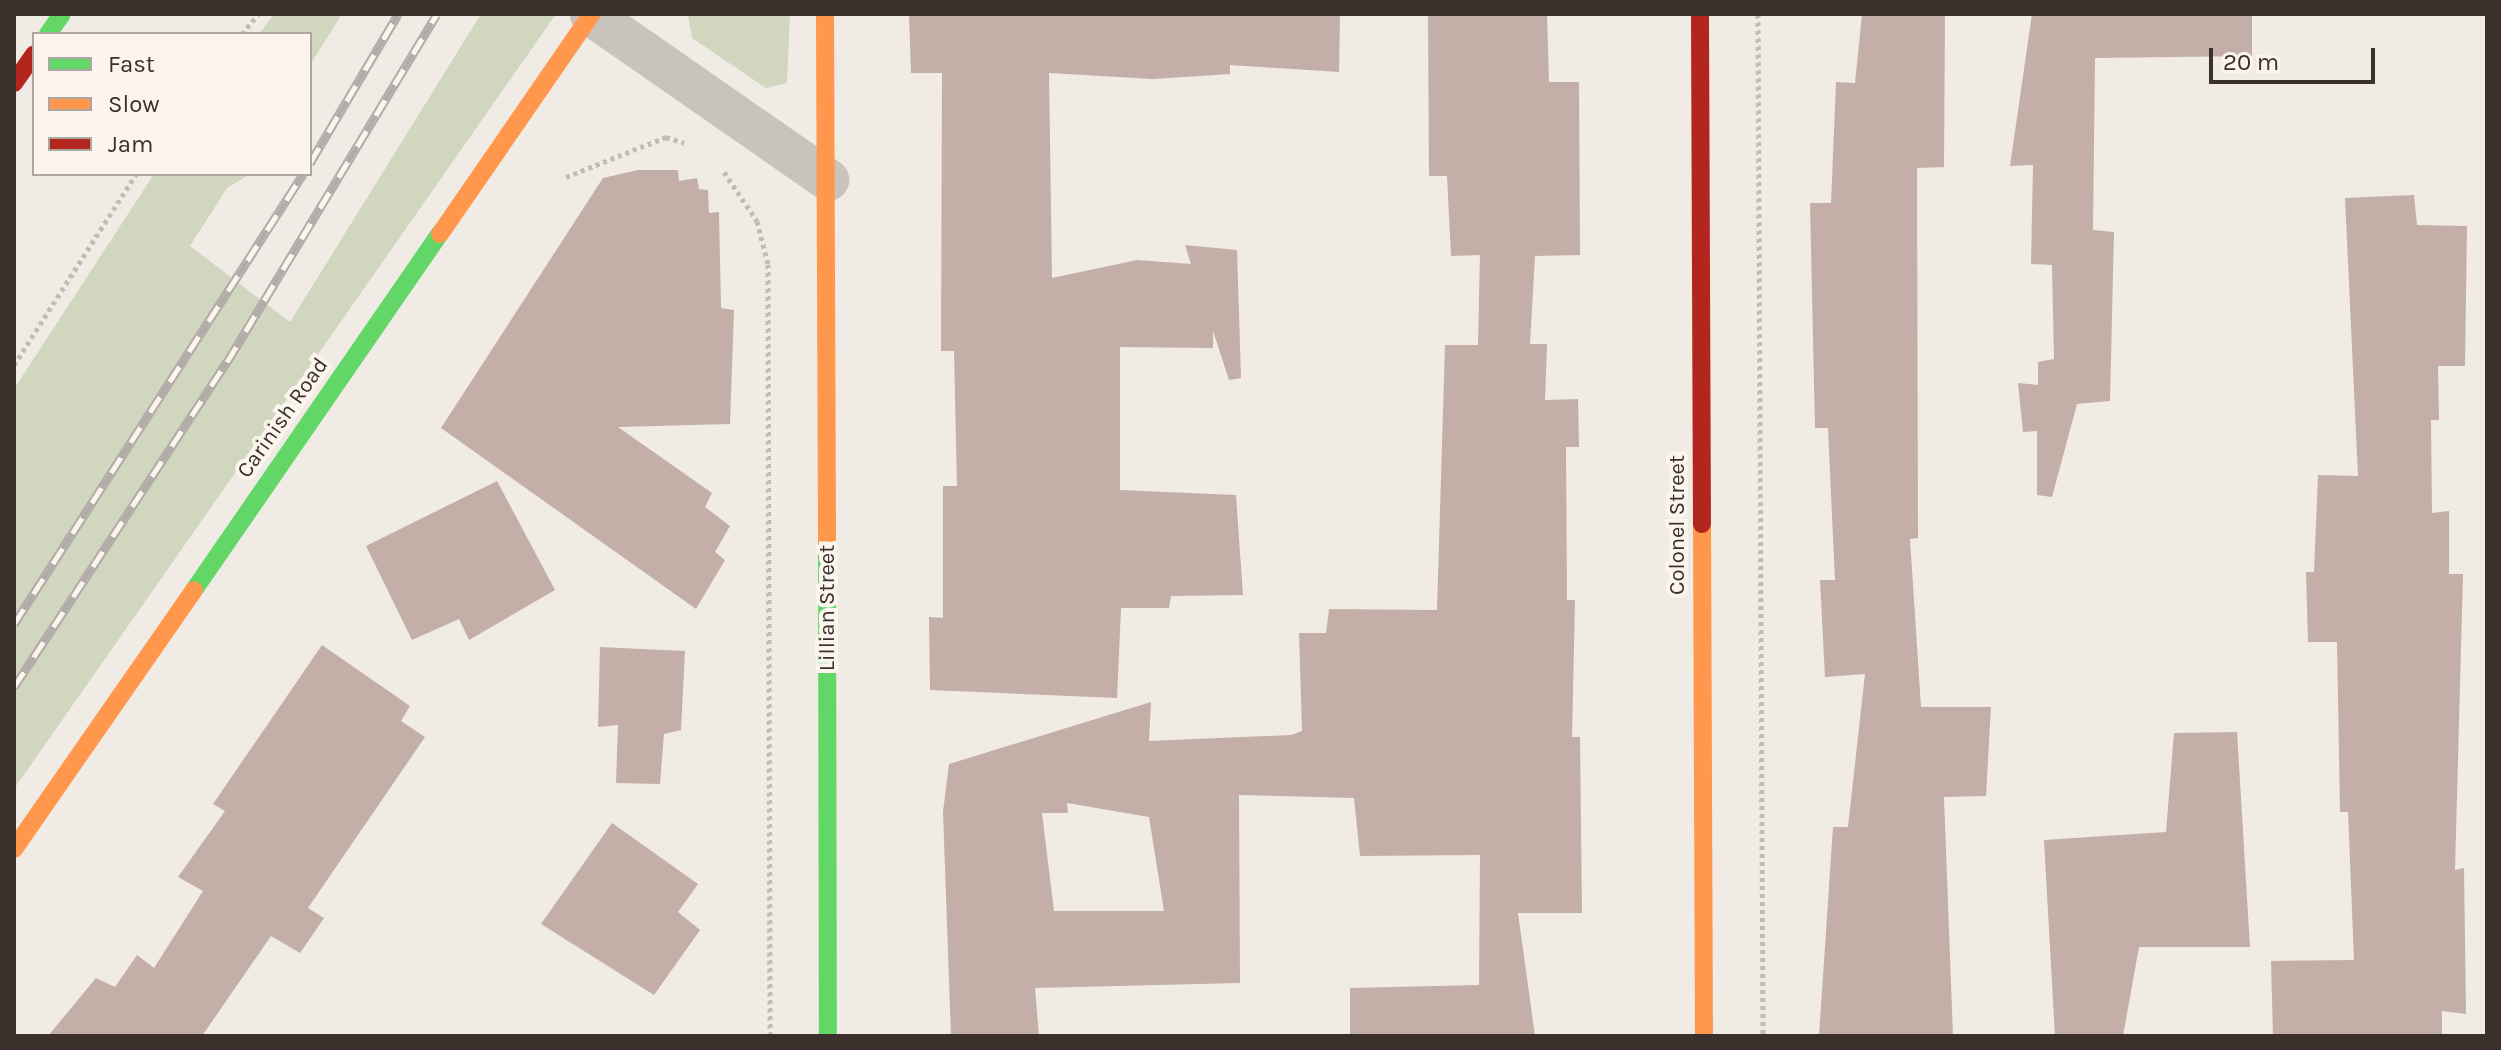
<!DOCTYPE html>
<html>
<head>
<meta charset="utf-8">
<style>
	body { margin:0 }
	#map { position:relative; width:2501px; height:1050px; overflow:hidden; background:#f0ebe5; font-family:Karla,sans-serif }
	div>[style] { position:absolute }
	.green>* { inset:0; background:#d1d6bf }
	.building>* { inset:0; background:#c3afa7 }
	.path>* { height:5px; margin-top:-2.5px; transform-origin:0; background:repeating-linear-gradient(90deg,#c2bbb6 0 4px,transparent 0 8px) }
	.street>* { height:42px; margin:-21px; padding:0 21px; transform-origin:21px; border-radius:21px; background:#c9c3be }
	.fast>* { height:18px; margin:-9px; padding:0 9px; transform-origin:9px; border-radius:9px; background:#63d668 }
	.slow>* { height:18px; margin:-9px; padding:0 9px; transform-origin:9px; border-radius:9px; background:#ff974d }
	.jam>* { height:18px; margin:-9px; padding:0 9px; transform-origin:9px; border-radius:9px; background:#b3261e }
	.rail>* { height:9px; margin-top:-4.5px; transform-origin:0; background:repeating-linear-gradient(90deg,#fbf5ee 0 18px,#b1aca8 0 36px); box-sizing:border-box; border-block:2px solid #b1aca8 }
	span { translate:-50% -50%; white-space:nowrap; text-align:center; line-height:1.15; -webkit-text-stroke:8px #fbf5ee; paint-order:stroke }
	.street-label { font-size:22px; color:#3b302b }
	.frame { position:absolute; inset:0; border:16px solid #3b302b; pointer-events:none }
	.legend { position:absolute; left:32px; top:32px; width:280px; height:144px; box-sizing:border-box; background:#fbf5ee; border:2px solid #aea6a0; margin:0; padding:10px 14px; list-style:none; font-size:24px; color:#3b302b }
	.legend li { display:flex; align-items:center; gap:16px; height:40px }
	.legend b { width:40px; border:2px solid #aea6a0 }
	.scale { position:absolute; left:2209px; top:48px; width:166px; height:36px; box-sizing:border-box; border:4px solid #3b302b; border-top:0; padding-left:10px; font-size:24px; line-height:28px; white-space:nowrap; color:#3b302b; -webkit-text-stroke:6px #fbf5ee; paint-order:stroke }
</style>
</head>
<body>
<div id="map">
	<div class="green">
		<i style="clip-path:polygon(274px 14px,342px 14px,310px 65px,310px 34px,259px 34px)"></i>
		<i style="clip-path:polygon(481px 14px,556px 14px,14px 789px,14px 389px,154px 174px,250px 174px,227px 188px,190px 246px,290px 322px)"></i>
		<i style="clip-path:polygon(688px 14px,790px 14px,787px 83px,766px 88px,692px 38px)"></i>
	</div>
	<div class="building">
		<i style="clip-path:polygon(909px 14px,1340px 14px,1339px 72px,1230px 65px,1230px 74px,1153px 79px,1049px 73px,1052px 278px,1137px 260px,1191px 264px,1185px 245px,1237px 250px,1241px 378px,1229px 380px,1213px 331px,1213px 348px,1120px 347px,1120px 490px,1236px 495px,1243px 595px,1171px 596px,1169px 608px,1121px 608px,1117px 698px,930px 690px,929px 617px,943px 618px,943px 486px,957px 486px,954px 351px,941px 351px,942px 73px,911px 73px)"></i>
		<i style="clip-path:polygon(evenodd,1428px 14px,1547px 14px,1549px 82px,1579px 82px,1580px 255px,1535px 256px,1530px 344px,1547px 344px,1545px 400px,1578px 399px,1579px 447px,1566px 447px,1567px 600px,1575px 600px,1572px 737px,1580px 737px,1582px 913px,1518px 913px,1535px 1036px,1350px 1036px,1350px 988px,1479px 985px,1480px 855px,1360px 856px,1354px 798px,1239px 795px,1240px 983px,1035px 988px,1039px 1036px,951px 1036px,943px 812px,949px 764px,1151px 702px,1149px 741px,1291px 735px,1302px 731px,1299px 633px,1326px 633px,1329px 609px,1437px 610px,1445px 345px,1478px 345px,1480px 255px,1451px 256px,1447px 176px,1429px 176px,1428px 14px,1067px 803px,1149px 817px,1164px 911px,1054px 911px,1042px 813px,1068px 813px,1067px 803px)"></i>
		<i style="clip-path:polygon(1862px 14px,1945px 14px,1944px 167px,1917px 168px,1918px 538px,1910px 539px,1921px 707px,1991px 707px,1986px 796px,1944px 797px,1953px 1036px,1819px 1036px,1833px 827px,1848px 827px,1865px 674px,1825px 677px,1820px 580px,1835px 580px,1828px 428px,1815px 428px,1810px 203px,1831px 203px,1836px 82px,1855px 83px)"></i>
		<i style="clip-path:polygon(2032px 14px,2252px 14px,2252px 56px,2095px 58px,2093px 230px,2114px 232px,2110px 401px,2077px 404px,2052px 497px,2037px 495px,2037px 431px,2023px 432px,2018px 383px,2038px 385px,2038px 362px,2054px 359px,2052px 265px,2031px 264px,2033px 165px,2010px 166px)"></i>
		<i style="clip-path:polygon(638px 170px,678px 170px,679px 181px,697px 178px,699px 189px,708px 190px,709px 213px,719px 212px,721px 308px,734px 310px,730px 424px,618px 427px,712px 493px,705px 507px,730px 526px,715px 552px,725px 560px,696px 609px,441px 428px,603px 178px)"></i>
		<i style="clip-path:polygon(2414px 195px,2417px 225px,2467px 226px,2465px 366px,2438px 366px,2439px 420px,2431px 420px,2432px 513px,2449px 511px,2449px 574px,2463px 574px,2455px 870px,2464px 868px,2466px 1014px,2442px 1011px,2442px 1036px,2273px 1036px,2271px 961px,2354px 960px,2348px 812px,2340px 812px,2337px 642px,2308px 642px,2306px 572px,2314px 572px,2318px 475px,2358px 476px,2345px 198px)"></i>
		<i style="clip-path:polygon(497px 481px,555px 590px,469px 640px,459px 619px,412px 640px,366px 546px)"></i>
		<i style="clip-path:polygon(322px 645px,410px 706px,401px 721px,425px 737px,308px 908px,324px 918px,300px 953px,271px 936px,202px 1036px,48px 1036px,96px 978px,115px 987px,137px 955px,154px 968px,203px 891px,178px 877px,225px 811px,213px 804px)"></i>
		<i style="clip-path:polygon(600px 647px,685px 651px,681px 730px,664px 734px,660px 784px,616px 783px,618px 725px,598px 727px)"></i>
		<i style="clip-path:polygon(2237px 732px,2250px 947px,2139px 947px,2123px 1036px,2055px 1036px,2044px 840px,2166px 832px,2174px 733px)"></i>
		<i style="clip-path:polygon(612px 823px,698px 884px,678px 912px,700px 930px,654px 995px,541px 924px)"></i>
	</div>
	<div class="path">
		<i style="left:1758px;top:14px;width:1022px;rotate:89.72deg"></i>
		<i style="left:242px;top:34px;width:26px;rotate:-51deg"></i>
		<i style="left:724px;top:172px;width:59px;rotate:56deg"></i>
		<i style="left:757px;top:221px;width:44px;rotate:75.7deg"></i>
		<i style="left:768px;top:264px;width:772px;rotate:89.85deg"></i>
		<i style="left:566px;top:177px;width:108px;rotate:-21.8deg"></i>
		<i style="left:666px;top:137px;width:19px;rotate:18deg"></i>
		<i style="left:14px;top:365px;width:227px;rotate:-57.4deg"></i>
	</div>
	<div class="street">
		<i style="left:591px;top:15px;width:289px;rotate:34.8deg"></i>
	</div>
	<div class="fast">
		<i style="left:48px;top:34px;width:24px;rotate:-55deg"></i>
		<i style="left:827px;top:546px;width:490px;rotate:89.9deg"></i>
		<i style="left:194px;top:590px;width:433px;rotate:-55.4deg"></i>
	</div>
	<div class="slow">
		<i style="left:825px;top:14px;width:532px;rotate:89.78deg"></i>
		<i style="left:440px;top:234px;width:267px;rotate:-55.4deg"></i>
		<i style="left:1702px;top:524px;width:512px;rotate:89.78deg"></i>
		<i style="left:14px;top:849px;width:315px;rotate:-55.2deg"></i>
	</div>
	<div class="jam">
		<i style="left:1700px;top:14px;width:510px;rotate:89.78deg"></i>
		<i style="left:14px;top:83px;width:35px;rotate:-55deg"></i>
	</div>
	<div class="rail">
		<i style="left:310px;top:163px;width:173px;rotate:-59.4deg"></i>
		<i style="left:14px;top:624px;width:535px;rotate:-57.29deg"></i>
		<i style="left:14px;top:687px;width:389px;rotate:-56.8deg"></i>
		<i style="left:227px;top:362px;width:406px;rotate:-58.9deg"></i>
	</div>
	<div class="street-label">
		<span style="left:283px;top:418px;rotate:-55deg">Carinish Road</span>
		<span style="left:1678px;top:525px;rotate:-90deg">Colonel Street</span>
		<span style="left:828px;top:608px;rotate:-90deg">Lillian Street</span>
	</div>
	<div class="frame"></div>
	<ul class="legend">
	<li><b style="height:10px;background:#63d668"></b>Fast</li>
	<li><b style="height:10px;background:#ff974d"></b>Slow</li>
	<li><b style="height:10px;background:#b3261e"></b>Jam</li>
	</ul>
	<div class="scale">20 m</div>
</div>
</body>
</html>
